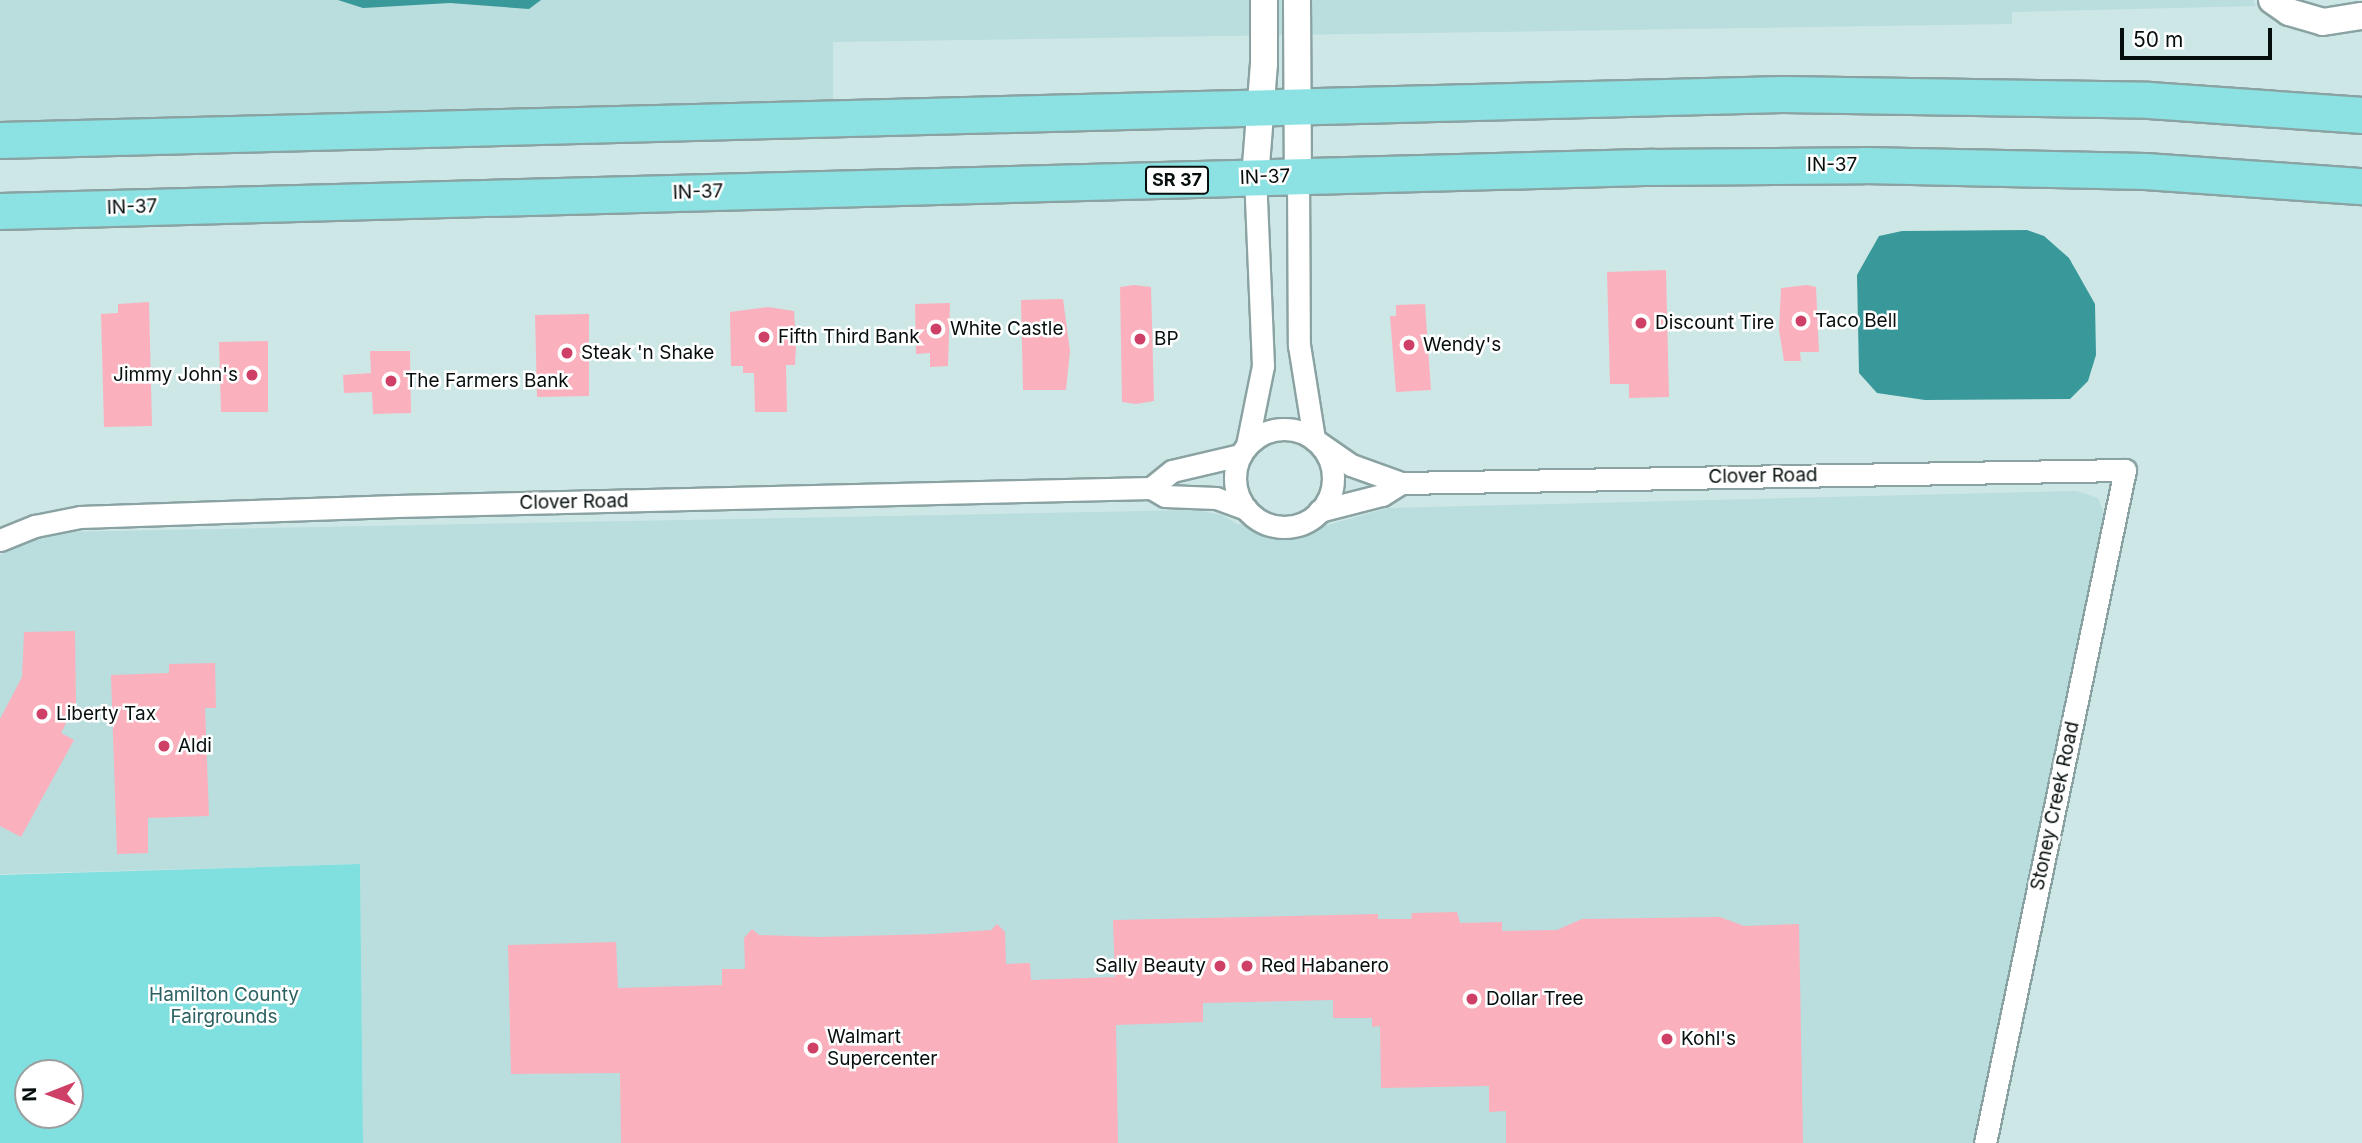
<!DOCTYPE html>
<html>
<head>
<meta charset="utf-8">
<style>
	body { margin:0 }
	#map { position:relative; width:2362px; height:1143px; overflow:hidden; background:#cde7e6; font-family:Inter,sans-serif }
	div>[style] { position:absolute }
	.built>* { inset:0; background:#badddd }
	.green>* { inset:0; background:#80dfdf }
	.water>* { inset:0; background:#399899 }
	.building>* { inset:0; background:#fbb1bd }
	.roads { filter:drop-shadow(2px 0 #8aa2a2) drop-shadow(-2px 0 #8aa2a2) drop-shadow(0 2px #8aa2a2) drop-shadow(0 -2px #8aa2a2) }
	.minor>* { height:21px; margin:-10.5px; padding:0 10.5px; transform-origin:10.5px; border-radius:10.5px; background:#fff }
	.minor>.ring { margin:-10.5px; padding:0; box-sizing:content-box; background:none; border:21px solid #fff; border-radius:50% }
	.tertiary>* { height:26px; margin:-13px; padding:0 13px; transform-origin:13px; border-radius:13px; background:#fff }
	.trunk>* { height:35px; margin:-17.5px; padding:0 17.5px; transform-origin:17.5px; border-radius:17.5px; background:#8ce2e2 }
	.dots>* { width:19px; height:19px; translate:-50% -50%; box-sizing:border-box; border:4px solid #fff; border-radius:50% }
	span { translate:-50% -50%; white-space:nowrap; text-align:center; line-height:1.15; -webkit-text-stroke:5px #fff; paint-order:stroke }
	.shield-label span { padding:2px 5px; background:#fff; border:2px solid; border-radius:5px; -webkit-text-stroke-width:0 }
	.shield-label { font-size:18px; color:#060e0e; font-weight:700 }
	.street-label { font-size:19px; color:#060e0e }
	.poi-label { font-size:19px; color:#060e0e }
	.left { translate:0 -50%; text-align:left }
	.right { translate:-100% -50%; text-align:right }
	.park-label { font-size:19px; color:#2c6061 }
	.north { position:absolute; left:14px; top:1059px; width:70px; height:70px; box-sizing:border-box; background:#fff; border:2px solid #9b9f9f; border-radius:50%; rotate:269deg; font-size:19px; font-weight:700; line-height:28px; text-align:center; color:#060e0e }
	.north::after { content:''; display:block; margin:auto; width:24px; height:32px; background:#cf4067; clip-path:polygon(50% 0,100% 100%,50% 72%,0 100%) }
	.scale { position:absolute; left:2120px; top:28px; width:152px; height:32px; box-sizing:border-box; border:4px solid #060e0e; border-top:0; padding-left:9px; font-size:21px; line-height:24px; white-space:nowrap; color:#060e0e; -webkit-text-stroke:5px #fff; paint-order:stroke }
</style>
</head>
<body>
<div id="map">
	<div class="built">
		<i style="clip-path:polygon(0 0,2253px 0,2256px 6px,2012px 12px,2012px 24px,833px 42px,833px 104px,0 126px)"></i>
		<i style="clip-path:polygon(2076px 491px,2098px 498px,2104px 513px,1974px 1143px,363px 1143px,360px 864px,0 874px,0 555px,30px 540px,62px 532px,1196px 510px,1222px 515px,1237px 524px,1310px 530px,1388px 508px)"></i>
	</div>
	<div class="green">
		<i style="clip-path:polygon(evenodd,360px 864px,363px 1143px,0 1143px,0 875px,360px 864px,28px 1073px,70px 1073px,70px 1115px,28px 1115px,28px 1073px)"></i>
	</div>
	<div class="water">
		<i style="clip-path:polygon(338px 0,541px 0,529px 9px,450px 3px,363px 8px)"></i>
		<i style="clip-path:polygon(2027px 230px,2044px 236px,2069px 258px,2095px 304px,2096px 355px,2088px 381px,2070px 399px,1925px 400px,1877px 393px,1859px 373px,1857px 275px,1879px 236px,1902px 231px)"></i>
	</div>
	<div class="building">
		<i style="clip-path:polygon(1666px 270px,1669px 397px,1629px 398px,1629px 384px,1610px 384px,1607px 272px)"></i>
		<i style="clip-path:polygon(1134px 285px,1151px 287px,1154px 401px,1136px 404px,1122px 402px,1120px 287px)"></i>
		<i style="clip-path:polygon(1807px 285px,1816px 287px,1819px 352px,1800px 352px,1801px 361px,1784px 361px,1779px 330px,1781px 288px)"></i>
		<i style="clip-path:polygon(1063px 299px,1070px 351px,1066px 390px,1023px 390px,1021px 300px)"></i>
		<i style="clip-path:polygon(149px 302px,152px 426px,104px 427px,101px 314px,118px 313px,118px 304px)"></i>
		<i style="clip-path:polygon(950px 303px,948px 366px,930px 367px,930px 353px,916px 354px,915px 304px)"></i>
		<i style="clip-path:polygon(1425px 304px,1431px 390px,1396px 392px,1390px 316px,1396px 316px,1396px 305px)"></i>
		<i style="clip-path:polygon(768px 307px,794px 311px,796px 346px,795px 365px,786px 365px,787px 412px,755px 412px,754px 373px,743px 373px,743px 366px,731px 366px,730px 312px)"></i>
		<i style="clip-path:polygon(589px 314px,589px 396px,537px 397px,535px 315px)"></i>
		<i style="clip-path:polygon(268px 341px,268px 412px,221px 412px,219px 342px)"></i>
		<i style="clip-path:polygon(370px 351px,410px 351px,411px 413px,373px 414px,372px 392px,344px 393px,343px 375px,371px 373px)"></i>
		<i style="clip-path:polygon(75px 631px,76px 704px,61px 733px,74px 740px,21px 837px,0 826px,0 719px,22px 677px,24px 632px)"></i>
		<i style="clip-path:polygon(215px 663px,216px 708px,205px 708px,209px 816px,148px 818px,148px 853px,117px 854px,111px 675px,169px 673px,169px 664px)"></i>
		<i style="clip-path:polygon(1457px 912px,1460px 923px,1502px 922px,1502px 931px,1557px 930px,1582px 919px,1720px 917px,1744px 926px,1799px 924px,1803px 1143px,1506px 1143px,1506px 1111px,1489px 1112px,1489px 1086px,1381px 1088px,1380px 1026px,1372px 1027px,1372px 1018px,1333px 1018px,1333px 1000px,1203px 1003px,1203px 1022px,1116px 1025px,1118px 1143px,621px 1143px,620px 1073px,511px 1074px,508px 945px,616px 942px,618px 988px,722px 985px,722px 969px,745px 969px,744px 938px,752px 929px,759px 935px,819px 937px,933px 934px,991px 930px,997px 924px,1005px 932px,1006px 964px,1030px 963px,1031px 980px,1115px 977px,1113px 920px,1378px 914px,1378px 919px,1411px 919px,1412px 913px)"></i>
	</div>
	<div class="roads">
		<div class="minor">
			<i style="left:1298px;top:176px;width:169px;rotate:89.7deg"></i>
			<i style="left:1299px;top:345px;width:95px;rotate:80.9deg"></i>
			<i class="ring" style="left:1235px;top:429px;width:77px;height:77px"></i>
			<i style="left:1318px;top:442px;width:40px;rotate:34.9deg"></i>
			<i style="left:1351px;top:465px;width:53px;rotate:19.8deg"></i>
			<i style="left:1401px;top:483px;width:724px;rotate:-1.03deg"></i>
			<i style="left:2125px;top:470px;width:687px;rotate:101.75deg"></i>
			<i style="left:1247px;top:445px;width:81px;rotate:-78.6deg"></i>
			<i style="left:1263px;top:366px;width:188px;rotate:-92.4deg"></i>
			<i style="left:1151px;top:488px;width:27px;rotate:-39deg"></i>
			<i style="left:1172px;top:471px;width:70px;rotate:-13.2deg"></i>
			<i style="left:1319px;top:511px;width:65px;rotate:-14.3deg"></i>
			<i style="left:1382px;top:495px;width:22px;rotate:-32deg"></i>
			<i style="left:0;top:540px;width:38px;rotate:-22deg"></i>
			<i style="left:35px;top:526px;width:46px;rotate:-11.3deg"></i>
			<i style="left:80px;top:517px;width:317px;rotate:-2deg"></i>
			<i style="left:397px;top:506px;width:754px;rotate:-1.37deg"></i>
			<i style="left:1151px;top:488px;width:16px;rotate:30deg"></i>
			<i style="left:1165px;top:496px;width:51px;rotate:2.2deg"></i>
			<i style="left:1216px;top:498px;width:32px;rotate:20deg"></i>
		</div>
		<div class="tertiary">
			<i style="left:1297px;top:0;width:176px;rotate:89.7deg"></i>
			<i style="left:2272px;top:0;width:21px;rotate:35deg"></i>
			<i style="left:2289px;top:12px;width:35px;rotate:16deg"></i>
			<i style="left:2323px;top:22px;width:39px;rotate:-9deg"></i>
			<i style="left:1255px;top:178px;width:114px;rotate:-85.5deg"></i>
			<i style="left:1264px;top:64px;width:64px;rotate:-90deg"></i>
		</div>
		<div class="trunk">
			<i style="left:0;top:140px;width:1783px;rotate:-1.48deg"></i>
			<i style="left:1782px;top:94px;width:367px;rotate:0.9deg"></i>
			<i style="left:2149px;top:100px;width:214px;rotate:4deg"></i>
			<i style="left:0;top:211px;width:1653px;rotate:-1.53deg"></i>
			<i style="left:1652px;top:167px;width:212px;rotate:-0.5deg"></i>
			<i style="left:1864px;top:165px;width:281px;rotate:1.2deg"></i>
			<i style="left:2145px;top:171px;width:218px;rotate:4deg"></i>
		</div>
	</div>
	<div class="dots">
		<i style="left:1801px;top:321px;background:#cf4067"></i>
		<i style="left:1641px;top:323px;background:#cf4067"></i>
		<i style="left:936px;top:329px;background:#cf4067"></i>
		<i style="left:764px;top:337px;background:#cf4067"></i>
		<i style="left:1140px;top:339px;background:#cf4067"></i>
		<i style="left:1409px;top:345px;background:#cf4067"></i>
		<i style="left:567px;top:353px;background:#cf4067"></i>
		<i style="left:252px;top:375px;background:#cf4067"></i>
		<i style="left:391px;top:381px;background:#cf4067"></i>
		<i style="left:42px;top:714px;background:#cf4067"></i>
		<i style="left:164px;top:746px;background:#cf4067"></i>
		<i style="left:1220px;top:966px;background:#cf4067"></i>
		<i style="left:1247px;top:966px;background:#cf4067"></i>
		<i style="left:1472px;top:999px;background:#cf4067"></i>
		<i style="left:1667px;top:1039px;background:#cf4067"></i>
		<i style="left:813px;top:1048px;background:#cf4067"></i>
	</div>
	<div class="shield-label">
		<span style="left:1177px;top:180px">SR 37</span>
	</div>
	<div class="street-label">
		<span style="left:1832px;top:165px">IN-37</span>
		<span style="left:1265px;top:177px;rotate:-2deg">IN-37</span>
		<span style="left:698px;top:192px;rotate:-2deg">IN-37</span>
		<span style="left:132px;top:207px;rotate:-2deg">IN-37</span>
		<span style="left:1763px;top:476px;rotate:-1deg">Clover Road</span>
		<span style="left:574px;top:502px;rotate:-1deg">Clover Road</span>
		<span style="left:2055px;top:806px;rotate:-78deg">Stoney Creek Road</span>
	</div>
	<div class="poi-label">
		<span class="left" style="left:1815px;top:321px">Taco Bell</span>
		<span class="left" style="left:1655px;top:323px">Discount Tire</span>
		<span class="left" style="left:950px;top:329px">White Castle</span>
		<span class="left" style="left:778px;top:337px">Fifth Third Bank</span>
		<span class="left" style="left:1154px;top:339px">BP</span>
		<span class="left" style="left:1423px;top:345px">Wendy's</span>
		<span class="left" style="left:581px;top:353px">Steak 'n Shake</span>
		<span class="right" style="left:238px;top:375px">Jimmy John's</span>
		<span class="left" style="left:405px;top:381px">The Farmers Bank</span>
		<span class="left" style="left:56px;top:714px">Liberty Tax</span>
		<span class="left" style="left:178px;top:746px">Aldi</span>
		<span class="right" style="left:1206px;top:966px">Sally Beauty</span>
		<span class="left" style="left:1261px;top:966px">Red Habanero</span>
		<span class="left" style="left:1486px;top:999px">Dollar Tree</span>
		<span class="left" style="left:827px;top:1048px">Walmart<br>Supercenter</span>
		<span class="left" style="left:1681px;top:1039px">Kohl's</span>
	</div>
	<div class="park-label">
		<span style="left:224px;top:1006px">Hamilton County<br>Fairgrounds</span>
	</div>
	<div class="north">N</div>
	<div class="scale">50 m</div>
</div>
</body>
</html>
